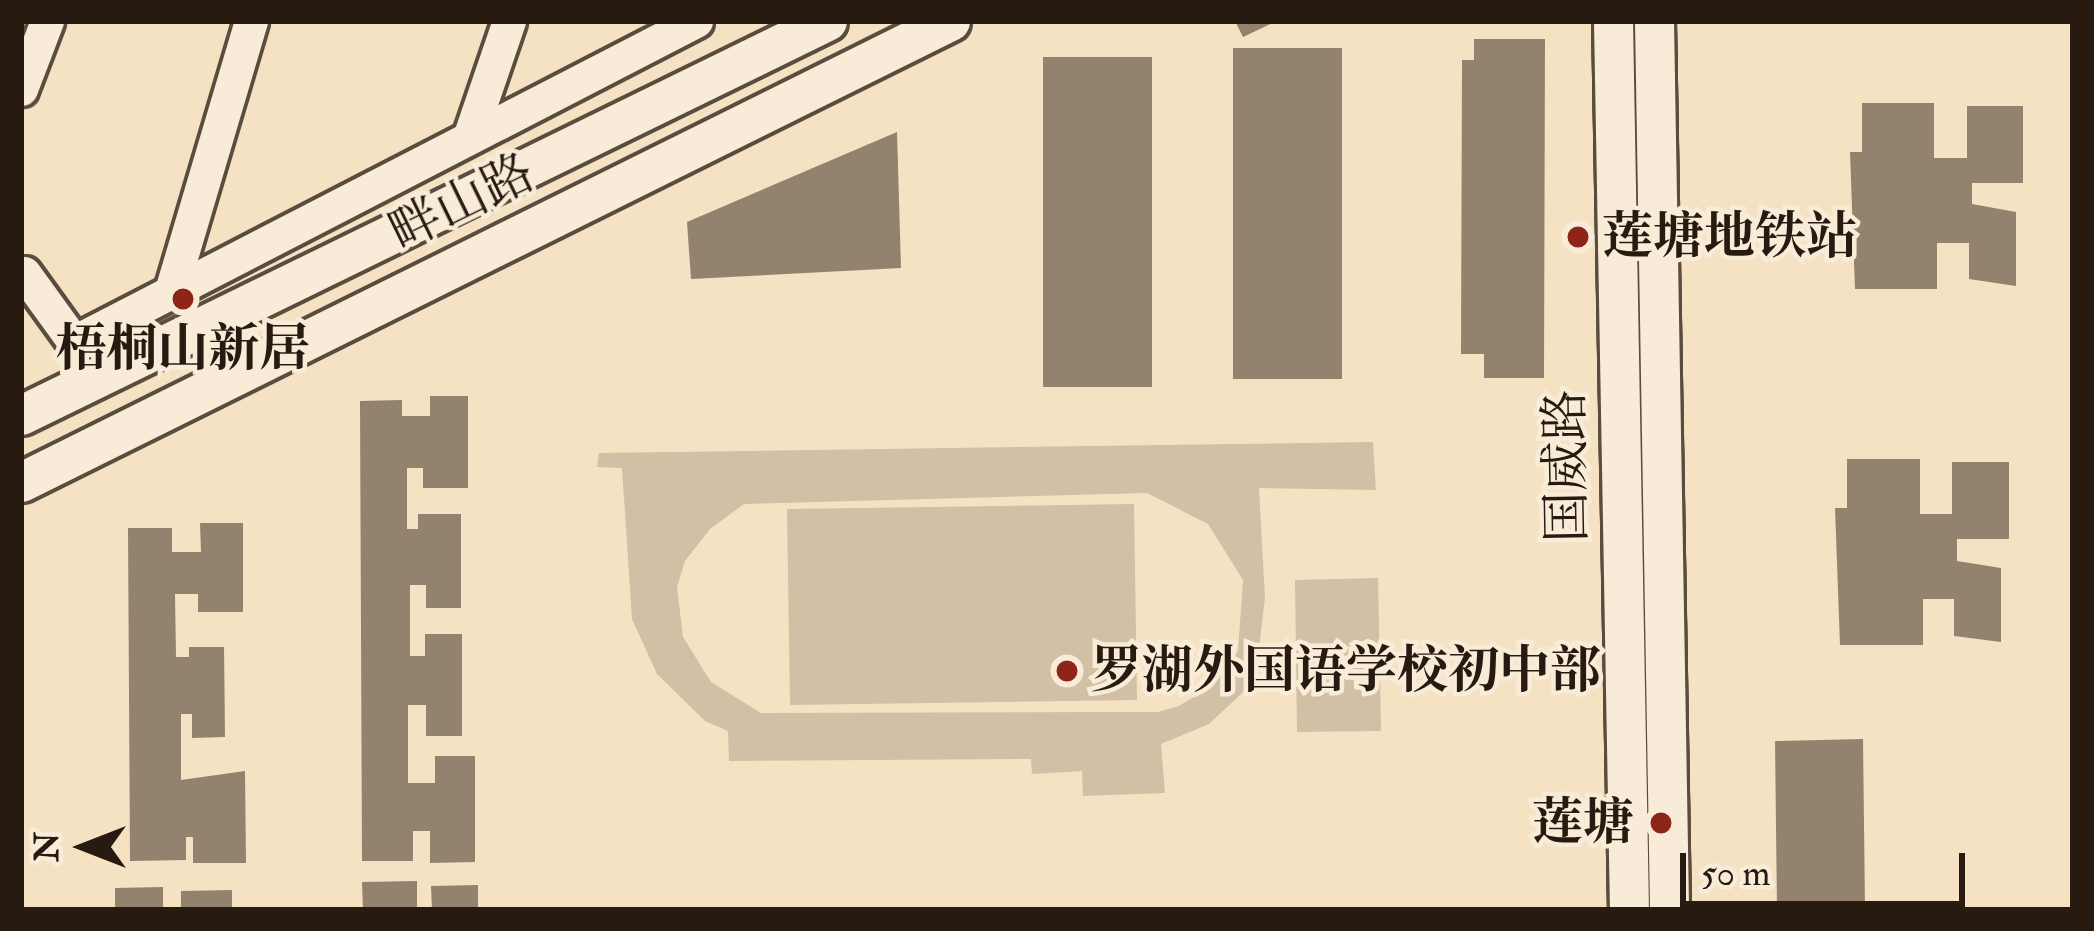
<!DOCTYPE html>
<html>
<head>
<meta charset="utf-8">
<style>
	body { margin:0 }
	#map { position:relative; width:2094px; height:931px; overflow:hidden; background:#f4e2c3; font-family:"IM FELL Double Pica","Noto Serif SC",serif }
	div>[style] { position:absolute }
	.green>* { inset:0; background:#d1c0a5 }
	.building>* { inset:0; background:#92826e }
	.roads { filter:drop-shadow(3px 0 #5a4c3e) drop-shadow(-3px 0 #5a4c3e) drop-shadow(0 3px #5a4c3e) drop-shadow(0 -3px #5a4c3e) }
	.minor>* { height:33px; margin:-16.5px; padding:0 16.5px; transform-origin:16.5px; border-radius:16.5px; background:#f8ecd8 }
	.tertiary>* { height:39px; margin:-19.5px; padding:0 19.5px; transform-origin:19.5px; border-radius:19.5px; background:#f8ecd8 }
	.dots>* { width:33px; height:33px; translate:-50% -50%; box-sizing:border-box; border:6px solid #f8ecd8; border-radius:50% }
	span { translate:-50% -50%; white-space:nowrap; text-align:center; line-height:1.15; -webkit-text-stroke:9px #f8ecd8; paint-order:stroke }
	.street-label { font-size:51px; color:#271a11 }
	.poi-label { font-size:51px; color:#271a11; font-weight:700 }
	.left { translate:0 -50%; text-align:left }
	.right { translate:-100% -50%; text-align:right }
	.frame { position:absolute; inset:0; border:24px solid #271a11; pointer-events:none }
	.north { position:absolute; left:24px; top:787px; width:120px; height:120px; -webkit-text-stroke:9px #f8ecd8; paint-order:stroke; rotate:270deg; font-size:33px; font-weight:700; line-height:48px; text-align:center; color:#271a11 }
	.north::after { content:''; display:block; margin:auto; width:42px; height:54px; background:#271a11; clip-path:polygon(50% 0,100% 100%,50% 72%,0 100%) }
	.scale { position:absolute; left:1680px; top:853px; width:285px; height:54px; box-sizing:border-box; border:6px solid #271a11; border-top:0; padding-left:15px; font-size:36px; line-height:42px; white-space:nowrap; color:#271a11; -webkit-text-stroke:9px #f8ecd8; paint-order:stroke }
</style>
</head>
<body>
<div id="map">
	<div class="green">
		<i style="clip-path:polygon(evenodd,1373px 442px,1376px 490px,1259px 488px,1265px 598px,1255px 681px,1209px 724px,1161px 744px,1165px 793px,1083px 796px,1082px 771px,1032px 774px,1031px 759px,729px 761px,728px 731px,705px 721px,657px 674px,632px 619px,622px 468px,597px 467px,599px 453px,1373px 442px,1147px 493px,1208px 524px,1243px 580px,1238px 651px,1213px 685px,1179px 706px,1158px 712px,761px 713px,711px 682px,683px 637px,677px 587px,685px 561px,710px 529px,744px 504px,1147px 493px)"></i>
		<i style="clip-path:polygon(1134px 504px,1137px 700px,790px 705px,787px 509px)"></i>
		<i style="clip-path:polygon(1378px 578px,1381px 731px,1297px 732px,1295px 580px)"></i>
	</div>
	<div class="building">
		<i style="clip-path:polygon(1235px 21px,1277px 21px,1243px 37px)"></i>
		<i style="clip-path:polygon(1474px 39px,1545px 39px,1544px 378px,1484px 378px,1484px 354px,1461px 354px,1462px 60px,1474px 60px)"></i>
		<i style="clip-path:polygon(1233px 48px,1342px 48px,1342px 379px,1233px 379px)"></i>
		<i style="clip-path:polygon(1043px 57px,1152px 57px,1152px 387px,1043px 387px)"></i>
		<i style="clip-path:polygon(1862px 103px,1934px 103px,1934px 158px,1967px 158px,1967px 106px,2023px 106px,2023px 183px,1972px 183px,1972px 204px,2016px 212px,2016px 286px,1969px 279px,1969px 243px,1937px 243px,1937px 289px,1855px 289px,1850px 152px,1862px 152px)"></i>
		<i style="clip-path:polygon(897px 132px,901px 268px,691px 279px,687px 222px)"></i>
		<i style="clip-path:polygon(430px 396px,468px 396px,468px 488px,423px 488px,423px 468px,407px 468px,407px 529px,418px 529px,418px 514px,461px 514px,461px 608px,426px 608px,426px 585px,410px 585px,410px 656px,425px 656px,425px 634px,462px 634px,462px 736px,426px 736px,426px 705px,408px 705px,408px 783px,435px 783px,435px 756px,475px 756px,475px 862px,430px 863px,430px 831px,413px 831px,413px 861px,362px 861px,360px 401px,402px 400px,402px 416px,430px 416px)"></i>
		<i style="clip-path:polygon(1847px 459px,1920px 459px,1920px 514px,1952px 514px,1952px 462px,2009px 462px,2009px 539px,1957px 539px,1957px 561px,2001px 568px,2001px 642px,1954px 636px,1954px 599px,1923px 599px,1923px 645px,1840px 645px,1835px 508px,1847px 508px)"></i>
		<i style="clip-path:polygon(200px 523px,243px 523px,243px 612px,198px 612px,198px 594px,175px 594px,176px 657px,189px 657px,189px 647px,224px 647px,225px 737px,192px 738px,192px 714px,181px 714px,181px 780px,245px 771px,246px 863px,193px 863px,193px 837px,186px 837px,186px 860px,130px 861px,128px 528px,172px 528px,172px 552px,201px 552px)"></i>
		<i style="clip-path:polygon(1863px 739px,1865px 910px,1777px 910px,1775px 741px)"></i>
		<i style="clip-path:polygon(417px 881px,417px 910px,363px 910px,362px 882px)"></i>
		<i style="clip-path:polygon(478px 885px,478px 910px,432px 910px,431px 886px)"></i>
		<i style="clip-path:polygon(163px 887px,163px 910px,115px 910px,115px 888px)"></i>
		<i style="clip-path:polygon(232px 890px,232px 910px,181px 910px,181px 891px)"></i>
	</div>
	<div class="roads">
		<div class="minor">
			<i style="left:21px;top:89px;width:73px;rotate:-69.1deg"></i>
			<i style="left:471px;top:132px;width:117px;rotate:-71.1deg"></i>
			<i style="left:24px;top:273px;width:85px;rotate:54.1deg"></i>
			<i style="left:74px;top:342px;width:700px;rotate:-27.3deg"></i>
			<i style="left:171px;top:291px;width:282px;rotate:-73.5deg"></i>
		</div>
		<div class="tertiary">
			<i style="left:1613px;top:21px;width:889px;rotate:88.97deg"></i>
			<i style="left:1654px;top:21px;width:889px;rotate:89.03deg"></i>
			<i style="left:21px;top:415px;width:897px;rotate:-26.05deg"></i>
			<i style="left:21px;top:482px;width:1037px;rotate:-26.39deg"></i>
		</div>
	</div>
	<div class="dots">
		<i style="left:1578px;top:237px;background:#8f2418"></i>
		<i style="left:183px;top:299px;background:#8f2418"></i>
		<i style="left:1067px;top:671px;background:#8f2418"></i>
		<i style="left:1661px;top:823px;background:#8f2418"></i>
	</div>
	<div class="street-label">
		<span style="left:462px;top:203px;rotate:-26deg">畔山路</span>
		<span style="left:1567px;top:466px;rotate:-91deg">国威路</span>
	</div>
	<div class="poi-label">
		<span class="left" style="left:1602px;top:237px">莲塘地铁站</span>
		<span style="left:183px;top:349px">梧桐山新居</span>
		<span class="left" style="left:1091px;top:671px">罗湖外国语学校初中部</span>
		<span class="right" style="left:1634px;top:823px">莲塘</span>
	</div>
	<div class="frame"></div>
	<div class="north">N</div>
	<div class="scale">50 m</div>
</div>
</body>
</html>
